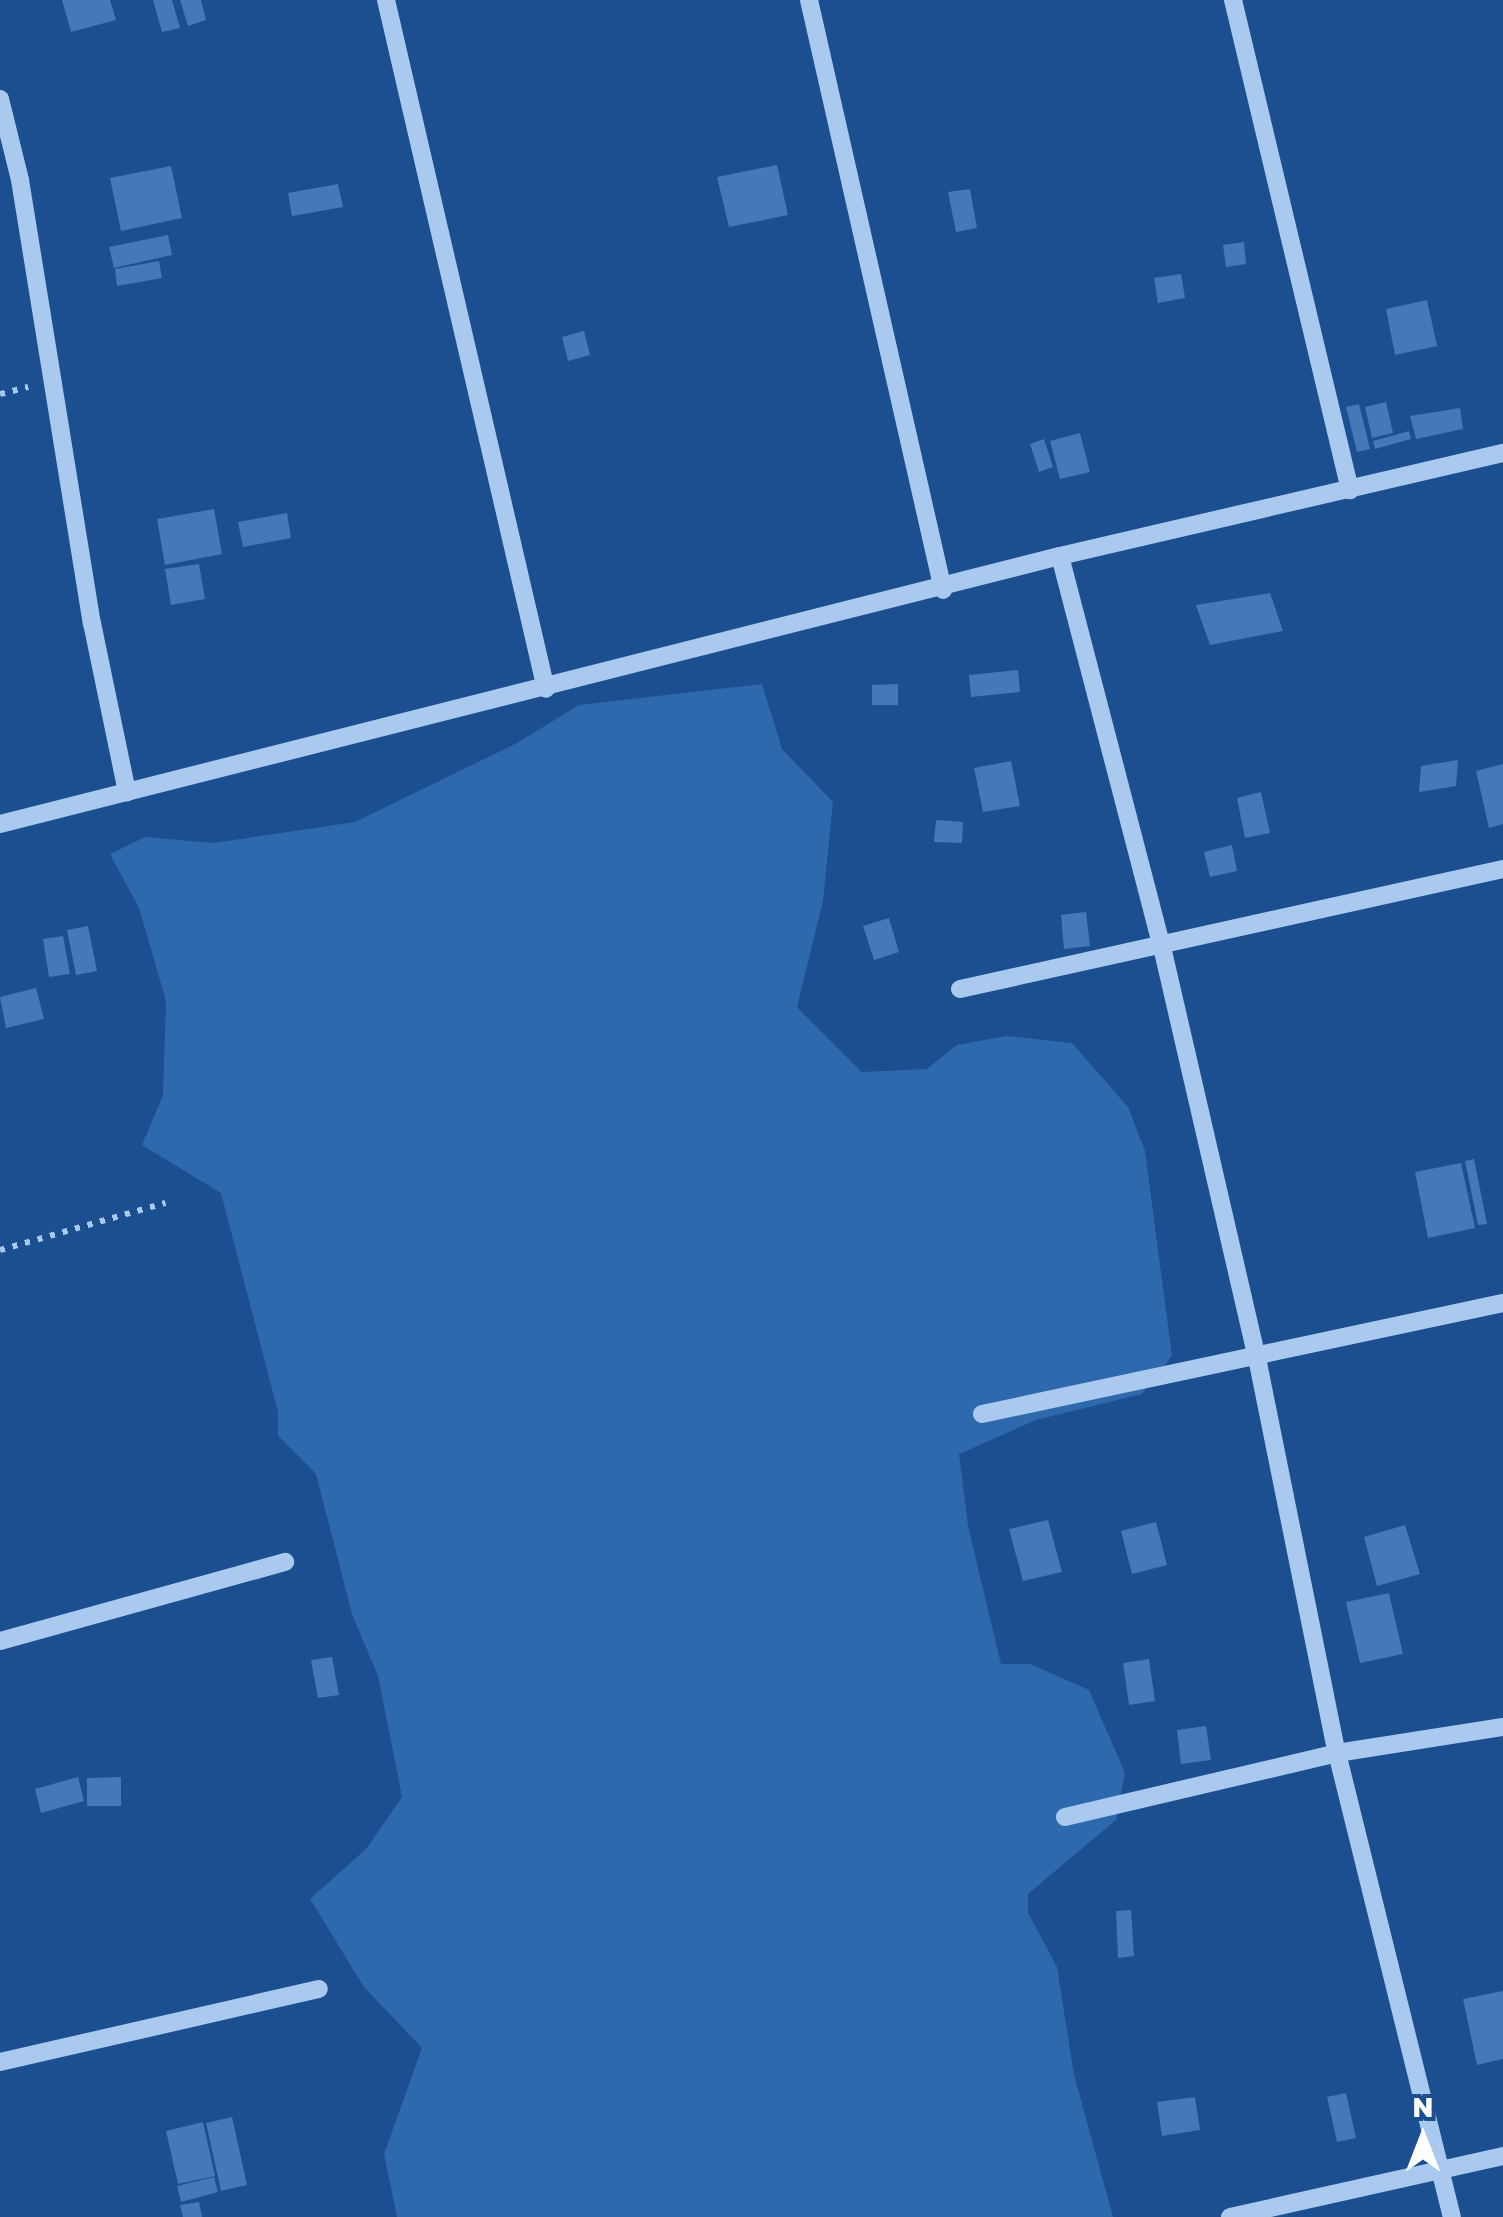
<!DOCTYPE html>
<html>
<head>
<meta charset="utf-8">
<style>
	body { margin:0 }
	#map { position:relative; width:1503px; height:2217px; overflow:hidden; background:#1b4f8f; font-family:"Golos Text",sans-serif }
	div>[style] { position:absolute }
	.green>* { inset:0; background:#2e69ad }
	.building>* { inset:0; background:#4478b7 }
	.path>* { height:6px; margin-top:-3px; transform-origin:0; background:repeating-linear-gradient(90deg,#a9c9ee 0 5px,transparent 0 13px) }
	.minor>* { height:18px; margin:-9px; padding:0 9px; transform-origin:9px; border-radius:9px; background:#a9c9ee }
	span { translate:-50% -50%; white-space:nowrap; text-align:center; line-height:1.15; -webkit-text-stroke:8px #1b4f8f; paint-order:stroke }
	.north { position:absolute; left:1373px; top:2087px; width:100px; height:100px; -webkit-text-stroke:8px #1b4f8f; paint-order:stroke; rotate:0deg; font-size:28px; font-weight:700; line-height:40px; text-align:center; color:#fff }
	.north::after { content:''; display:block; margin:auto; width:35px; height:45px; background:#fff; clip-path:polygon(50% 0,100% 100%,50% 72%,0 100%) }
</style>
</head>
<body>
<div id="map">
	<div class="green">
		<i style="clip-path:polygon(762px 684px,782px 749px,833px 802px,823px 901px,797px 1007px,862px 1072px,927px 1069px,957px 1045px,1007px 1036px,1072px 1043px,1128px 1107px,1145px 1151px,1172px 1356px,1142px 1394px,1036px 1420px,959px 1454px,968px 1526px,1001px 1664px,1030px 1664px,1089px 1690px,1125px 1773px,1116px 1820px,1028px 1894px,1028px 1913px,1057px 1967px,1074px 2075px,1113px 2217px,397px 2217px,384px 2154px,422px 2048px,364px 1987px,310px 1899px,366px 1849px,402px 1797px,378px 1676px,352px 1614px,316px 1474px,278px 1436px,278px 1412px,221px 1193px,142px 1145px,163px 1095px,166px 1001px,139px 908px,110px 854px,145px 837px,213px 843px,355px 822px,517px 743px,579px 705px)"></i>
	</div>
	<div class="building">
		<i style="clip-path:polygon(62px 0,110px 0,116px 20px,71px 32px)"></i>
		<i style="clip-path:polygon(153px 0,172px 0,180px 28px,162px 32px)"></i>
		<i style="clip-path:polygon(180px 0,201px 0,206px 20px,188px 26px)"></i>
		<i style="clip-path:polygon(777px 165px,788px 215px,729px 227px,717px 177px)"></i>
		<i style="clip-path:polygon(171px 166px,182px 218px,121px 231px,110px 178px)"></i>
		<i style="clip-path:polygon(338px 184px,343px 207px,292px 216px,288px 193px)"></i>
		<i style="clip-path:polygon(970px 189px,977px 228px,956px 232px,948px 192px)"></i>
		<i style="clip-path:polygon(168px 235px,172px 255px,114px 268px,109px 247px)"></i>
		<i style="clip-path:polygon(1244px 242px,1246px 264px,1226px 267px,1223px 245px)"></i>
		<i style="clip-path:polygon(159px 261px,162px 278px,117px 286px,115px 269px)"></i>
		<i style="clip-path:polygon(1181px 274px,1185px 298px,1158px 303px,1154px 278px)"></i>
		<i style="clip-path:polygon(1427px 300px,1437px 346px,1395px 355px,1386px 309px)"></i>
		<i style="clip-path:polygon(584px 331px,590px 355px,568px 361px,562px 337px)"></i>
		<i style="clip-path:polygon(1386px 402px,1393px 433px,1372px 438px,1365px 407px)"></i>
		<i style="clip-path:polygon(1359px 404px,1370px 449px,1357px 452px,1346px 407px)"></i>
		<i style="clip-path:polygon(1460px 408px,1463px 429px,1416px 439px,1410px 416px)"></i>
		<i style="clip-path:polygon(1409px 431px,1411px 439px,1375px 449px,1373px 441px)"></i>
		<i style="clip-path:polygon(1080px 433px,1090px 472px,1060px 479px,1050px 441px)"></i>
		<i style="clip-path:polygon(1044px 439px,1053px 467px,1039px 472px,1030px 444px)"></i>
		<i style="clip-path:polygon(214px 509px,222px 554px,165px 565px,157px 519px)"></i>
		<i style="clip-path:polygon(287px 513px,291px 538px,243px 547px,238px 522px)"></i>
		<i style="clip-path:polygon(199px 564px,205px 599px,171px 605px,165px 569px)"></i>
		<i style="clip-path:polygon(1270px 593px,1283px 631px,1210px 645px,1196px 605px)"></i>
		<i style="clip-path:polygon(1018px 670px,1020px 692px,971px 697px,969px 675px)"></i>
		<i style="clip-path:polygon(898px 684px,898px 705px,872px 705px,872px 685px)"></i>
		<i style="clip-path:polygon(1458px 760px,1456px 786px,1419px 792px,1421px 766px)"></i>
		<i style="clip-path:polygon(1011px 761px,1020px 806px,983px 812px,974px 768px)"></i>
		<i style="clip-path:polygon(1503px 764px,1503px 824px,1489px 828px,1476px 771px)"></i>
		<i style="clip-path:polygon(1261px 792px,1270px 833px,1245px 838px,1237px 798px)"></i>
		<i style="clip-path:polygon(936px 820px,963px 822px,962px 843px,934px 842px)"></i>
		<i style="clip-path:polygon(1232px 845px,1237px 871px,1210px 877px,1204px 852px)"></i>
		<i style="clip-path:polygon(1086px 912px,1090px 946px,1064px 949px,1061px 915px)"></i>
		<i style="clip-path:polygon(889px 918px,899px 952px,874px 960px,863px 926px)"></i>
		<i style="clip-path:polygon(88px 926px,97px 971px,76px 975px,67px 930px)"></i>
		<i style="clip-path:polygon(63px 936px,70px 974px,49px 977px,43px 939px)"></i>
		<i style="clip-path:polygon(36px 988px,44px 1019px,6px 1028px,0 997px)"></i>
		<i style="clip-path:polygon(1474px 1159px,1487px 1224px,1478px 1225px,1465px 1161px)"></i>
		<i style="clip-path:polygon(1461px 1163px,1475px 1228px,1428px 1238px,1415px 1172px)"></i>
		<i style="clip-path:polygon(1048px 1520px,1062px 1572px,1023px 1581px,1009px 1529px)"></i>
		<i style="clip-path:polygon(1156px 1522px,1167px 1565px,1132px 1574px,1121px 1531px)"></i>
		<i style="clip-path:polygon(1405px 1525px,1420px 1574px,1377px 1586px,1364px 1537px)"></i>
		<i style="clip-path:polygon(1389px 1593px,1403px 1654px,1360px 1663px,1346px 1602px)"></i>
		<i style="clip-path:polygon(332px 1657px,339px 1695px,318px 1698px,311px 1660px)"></i>
		<i style="clip-path:polygon(1149px 1659px,1155px 1701px,1129px 1705px,1123px 1663px)"></i>
		<i style="clip-path:polygon(1206px 1726px,1211px 1760px,1181px 1764px,1177px 1730px)"></i>
		<i style="clip-path:polygon(78px 1777px,84px 1801px,41px 1813px,35px 1789px)"></i>
		<i style="clip-path:polygon(121px 1777px,121px 1806px,87px 1806px,87px 1778px)"></i>
		<i style="clip-path:polygon(1131px 1910px,1134px 1956px,1118px 1958px,1116px 1911px)"></i>
		<i style="clip-path:polygon(1503px 1991px,1503px 2059px,1477px 2065px,1463px 1999px)"></i>
		<i style="clip-path:polygon(1346px 2093px,1356px 2138px,1337px 2142px,1327px 2097px)"></i>
		<i style="clip-path:polygon(1195px 2097px,1200px 2130px,1162px 2136px,1157px 2102px)"></i>
		<i style="clip-path:polygon(232px 2117px,247px 2185px,221px 2191px,206px 2123px)"></i>
		<i style="clip-path:polygon(203px 2122px,215px 2176px,178px 2184px,166px 2131px)"></i>
		<i style="clip-path:polygon(214px 2177px,218px 2192px,181px 2202px,177px 2186px)"></i>
		<i style="clip-path:polygon(199px 2202px,202px 2217px,183px 2217px,180px 2205px)"></i>
	</div>
	<div class="path">
		<i style="left:0;top:394px;width:29px;rotate:-14deg"></i>
		<i style="left:0;top:1250px;width:172px;rotate:-15.9deg"></i>
	</div>
	<div class="minor">
		<i style="left:386px;top:0;width:707px;rotate:76.93deg"></i>
		<i style="left:809px;top:0;width:605px;rotate:77.2deg"></i>
		<i style="left:1233px;top:0;width:504px;rotate:76.57deg"></i>
		<i style="left:0;top:99px;width:83px;rotate:76.1deg"></i>
		<i style="left:20px;top:180px;width:449px;rotate:80.8deg"></i>
		<i style="left:92px;top:623px;width:173px;rotate:78.3deg"></i>
		<i style="left:1060px;top:556px;width:404px;rotate:75.4deg"></i>
		<i style="left:1162px;top:947px;width:417px;rotate:77deg"></i>
		<i style="left:1256px;top:1353px;width:408px;rotate:78.6deg"></i>
		<i style="left:1337px;top:1753px;width:478px;rotate:76.1deg"></i>
		<i style="left:0;top:824px;width:1093px;rotate:-14.19deg"></i>
		<i style="left:1060px;top:556px;width:455px;rotate:-13.1deg"></i>
		<i style="left:960px;top:989px;width:556px;rotate:-12.46deg"></i>
		<i style="left:982px;top:1414px;width:533px;rotate:-12.03deg"></i>
		<i style="left:0;top:1641px;width:296px;rotate:-15.5deg"></i>
		<i style="left:1065px;top:1817px;width:279px;rotate:-13.2deg"></i>
		<i style="left:1337px;top:1753px;width:168px;rotate:-8.9deg"></i>
		<i style="left:0;top:2062px;width:327px;rotate:-12.9deg"></i>
		<i style="left:1230px;top:2217px;width:280px;rotate:-12.6deg"></i>
	</div>
	<div class="north">N</div>
</div>
</body>
</html>
